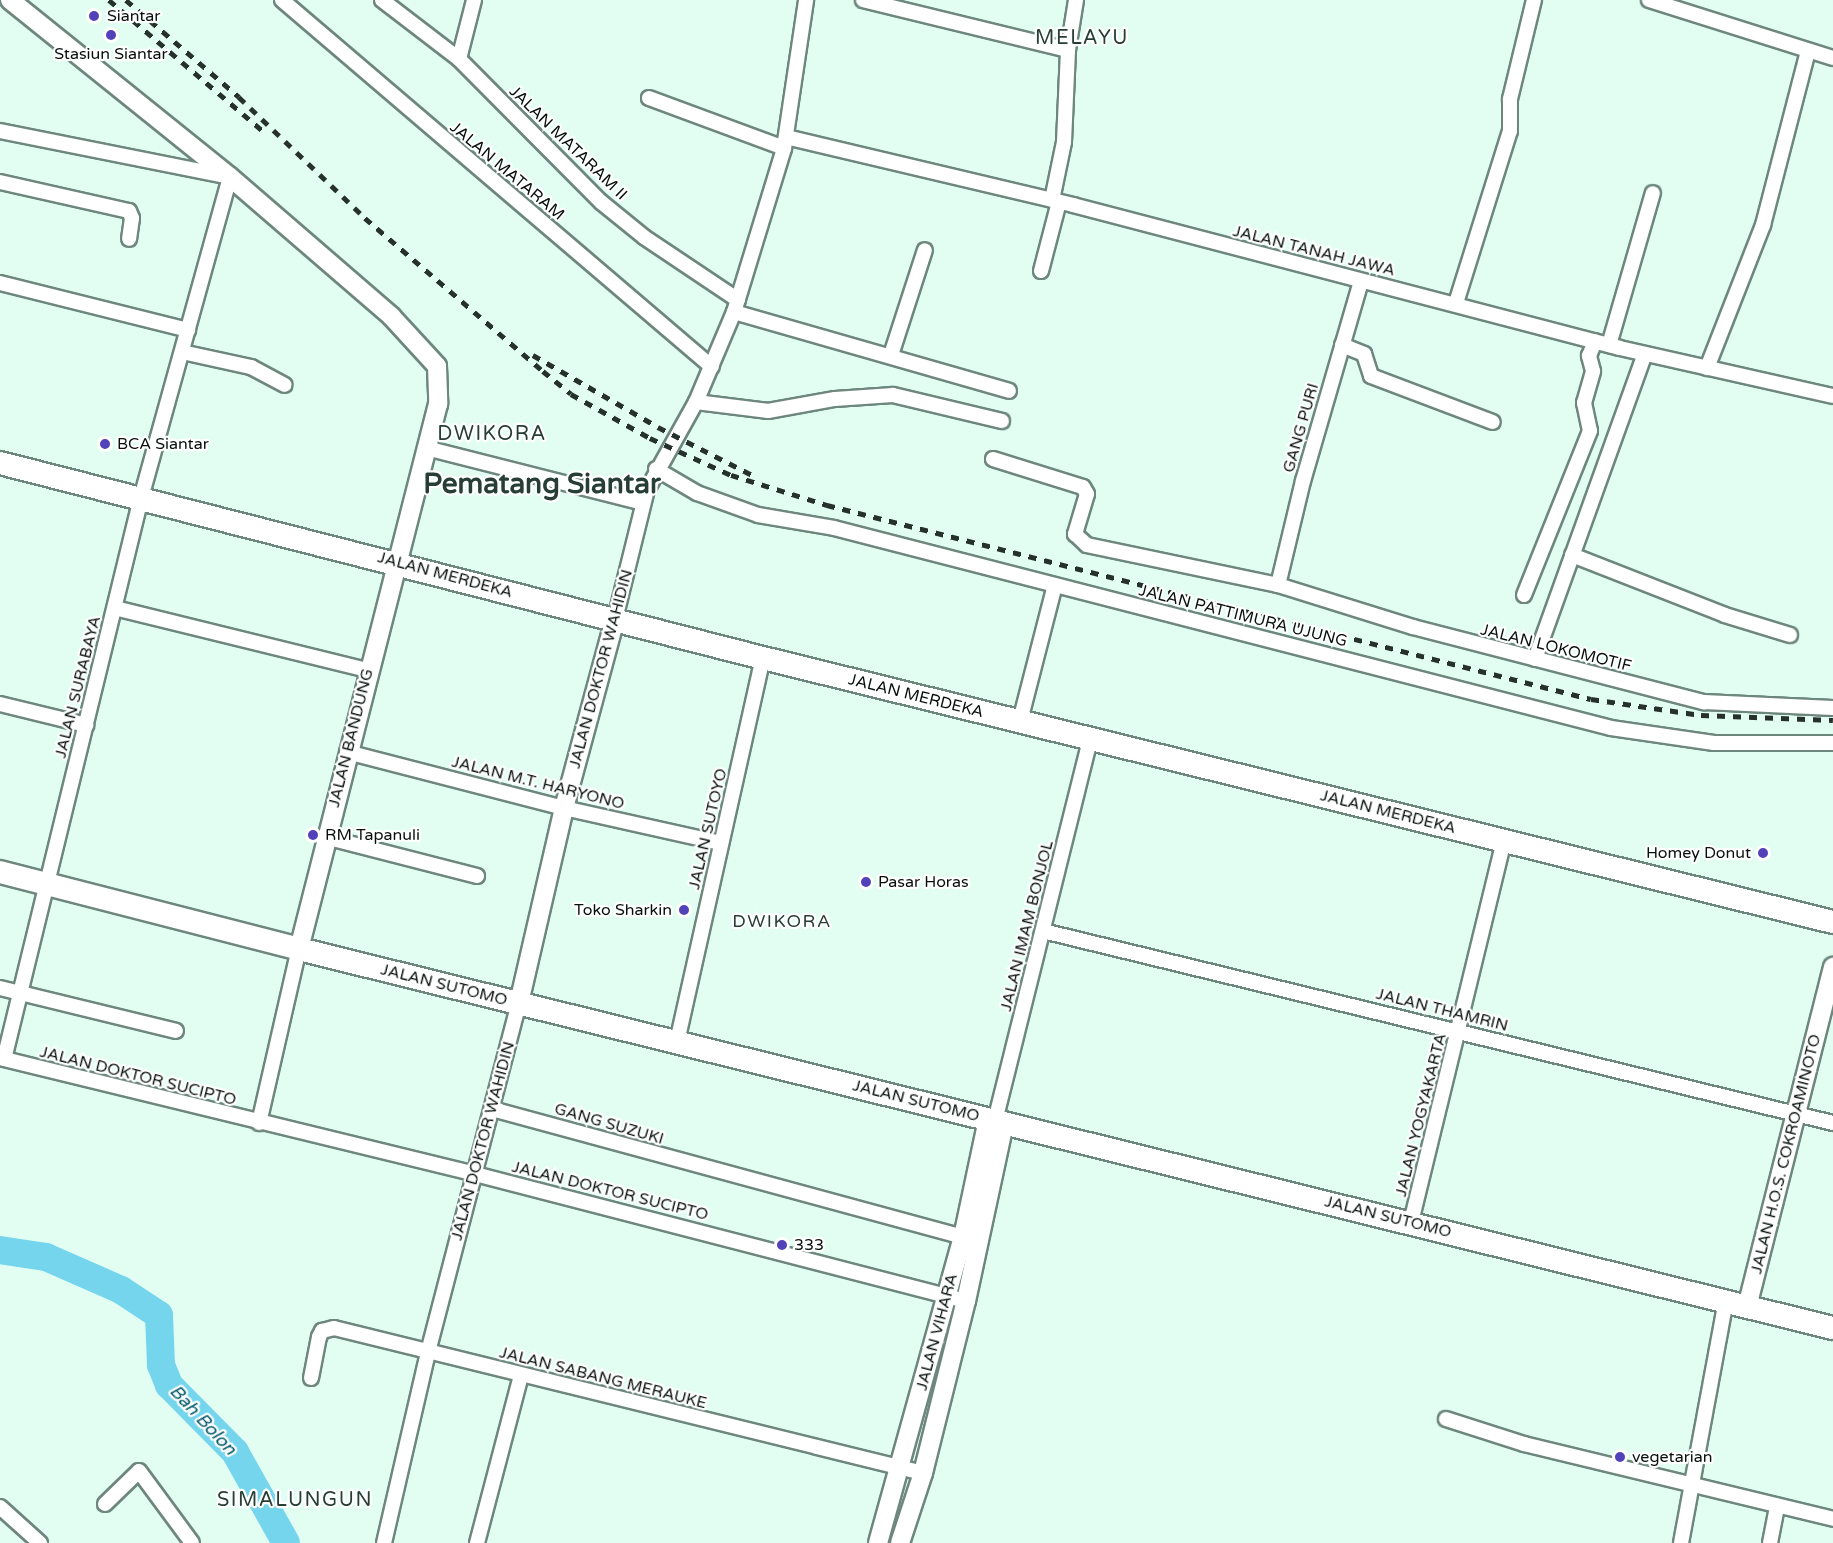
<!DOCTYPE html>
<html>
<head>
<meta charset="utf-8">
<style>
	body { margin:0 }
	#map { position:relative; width:1833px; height:1543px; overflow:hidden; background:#e2fef3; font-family:"Varela Round",sans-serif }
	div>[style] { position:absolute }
	.river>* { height:28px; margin:-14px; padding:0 14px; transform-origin:14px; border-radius:14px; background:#74d5ed }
	.roads { filter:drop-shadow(2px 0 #6e877e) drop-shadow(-2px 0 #6e877e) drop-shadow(0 2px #6e877e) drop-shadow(0 -2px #6e877e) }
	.minor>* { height:14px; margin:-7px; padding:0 7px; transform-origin:7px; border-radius:7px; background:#fff }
	.tertiary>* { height:18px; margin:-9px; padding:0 9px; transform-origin:9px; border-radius:9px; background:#fff }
	.primary>* { height:22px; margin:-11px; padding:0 11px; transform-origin:11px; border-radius:11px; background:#fff }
	.rail>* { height:4.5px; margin-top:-2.25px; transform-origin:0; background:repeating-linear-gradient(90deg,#26312d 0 8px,transparent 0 16px) }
	.dots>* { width:16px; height:16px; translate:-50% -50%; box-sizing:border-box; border:3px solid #fff; border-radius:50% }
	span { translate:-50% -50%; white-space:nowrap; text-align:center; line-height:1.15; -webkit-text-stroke:4.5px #fff; paint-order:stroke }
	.poi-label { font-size:16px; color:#07100d }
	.left { translate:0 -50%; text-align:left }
	.right { translate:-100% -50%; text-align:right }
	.street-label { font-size:16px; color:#07100d }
	.neighbourhood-label { font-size:18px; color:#273e36; letter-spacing:1.5px }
	.water-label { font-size:18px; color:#00596a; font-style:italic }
	.quarter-label { font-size:20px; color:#273e36; letter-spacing:1.5px }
	.town-label { font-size:28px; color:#273e36; font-weight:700 }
</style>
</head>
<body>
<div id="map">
	<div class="river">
		<i style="left:0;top:1250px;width:47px;rotate:8.7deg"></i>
		<i style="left:46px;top:1257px;width:82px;rotate:23.7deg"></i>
		<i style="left:121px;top:1290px;width:45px;rotate:33.3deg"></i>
		<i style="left:159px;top:1315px;width:50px;rotate:87.7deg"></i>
		<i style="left:161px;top:1365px;width:22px;rotate:68deg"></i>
		<i style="left:169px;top:1385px;width:94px;rotate:45.4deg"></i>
		<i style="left:235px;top:1452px;width:104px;rotate:60.7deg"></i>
	</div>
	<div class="roads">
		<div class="minor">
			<i style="left:282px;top:0;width:565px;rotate:40.48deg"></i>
			<i style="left:382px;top:0;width:97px;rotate:37.5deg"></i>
			<i style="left:459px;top:59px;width:202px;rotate:45.2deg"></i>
			<i style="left:601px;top:202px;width:55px;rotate:39.1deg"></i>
			<i style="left:644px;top:237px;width:113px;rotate:33.8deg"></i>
			<i style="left:863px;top:0;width:211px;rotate:13.7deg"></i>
			<i style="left:1649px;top:0;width:193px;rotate:17.5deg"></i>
			<i style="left:459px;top:59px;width:61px;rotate:-75.7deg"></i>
			<i style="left:649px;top:98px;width:144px;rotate:20.3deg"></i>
			<i style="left:0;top:131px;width:235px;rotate:11.3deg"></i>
			<i style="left:230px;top:177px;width:333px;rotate:105.5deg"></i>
			<i style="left:141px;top:498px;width:577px;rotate:103.72deg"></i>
			<i style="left:786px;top:137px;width:295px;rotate:13.3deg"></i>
			<i style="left:1073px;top:205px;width:565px;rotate:14.65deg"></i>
			<i style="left:1620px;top:348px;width:218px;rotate:12.7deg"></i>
			<i style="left:0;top:182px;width:132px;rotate:12.7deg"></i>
			<i style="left:129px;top:211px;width:8px;rotate:67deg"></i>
			<i style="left:132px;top:218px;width:21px;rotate:98deg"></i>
			<i style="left:1052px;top:200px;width:59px;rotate:-78.3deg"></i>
			<i style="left:1064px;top:142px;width:92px;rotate:-87.5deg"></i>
			<i style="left:1068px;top:50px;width:51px;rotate:-80.9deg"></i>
			<i style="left:1041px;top:271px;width:71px;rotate:-75.4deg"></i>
			<i style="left:0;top:283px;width:194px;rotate:14deg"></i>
			<i style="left:1456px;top:303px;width:180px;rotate:-72.6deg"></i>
			<i style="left:1510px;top:131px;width:32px;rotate:-90deg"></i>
			<i style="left:1510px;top:99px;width:102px;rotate:-76.4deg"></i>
			<i style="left:734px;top:312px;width:286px;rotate:16deg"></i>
			<i style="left:1342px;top:345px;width:24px;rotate:22deg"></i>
			<i style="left:1364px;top:354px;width:23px;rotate:72deg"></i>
			<i style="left:1371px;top:376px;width:130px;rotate:20.7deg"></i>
			<i style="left:1609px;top:345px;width:158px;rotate:-73.9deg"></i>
			<i style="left:182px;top:352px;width:71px;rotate:12.3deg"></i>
			<i style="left:251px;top:367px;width:38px;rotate:28deg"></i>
			<i style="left:891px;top:355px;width:110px;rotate:-72.1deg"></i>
			<i style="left:1707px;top:368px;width:154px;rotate:-68.6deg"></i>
			<i style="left:1763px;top:225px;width:180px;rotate:-75.5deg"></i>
			<i style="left:696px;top:402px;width:73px;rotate:7.1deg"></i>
			<i style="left:768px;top:411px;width:68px;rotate:-10.2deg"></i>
			<i style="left:835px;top:399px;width:58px;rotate:-3.9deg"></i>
			<i style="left:893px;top:395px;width:112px;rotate:13.4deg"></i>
			<i style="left:426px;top:448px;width:224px;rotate:14.2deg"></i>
			<i style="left:993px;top:459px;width:94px;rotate:17.3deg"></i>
			<i style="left:1083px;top:487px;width:8px;rotate:60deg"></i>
			<i style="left:1087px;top:494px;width:42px;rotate:106.7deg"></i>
			<i style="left:1075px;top:534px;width:16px;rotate:43deg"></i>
			<i style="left:1087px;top:545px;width:195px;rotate:11.8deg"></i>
			<i style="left:1278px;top:585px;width:141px;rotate:17.3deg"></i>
			<i style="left:1413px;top:627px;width:301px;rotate:14.5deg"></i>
			<i style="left:1704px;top:702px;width:129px;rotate:2.7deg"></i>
			<i style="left:656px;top:469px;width:48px;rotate:30.3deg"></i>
			<i style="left:697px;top:493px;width:65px;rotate:19.8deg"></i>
			<i style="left:758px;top:515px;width:77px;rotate:9.7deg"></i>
			<i style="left:834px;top:528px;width:802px;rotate:14.43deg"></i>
			<i style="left:1611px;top:728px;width:104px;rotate:8.3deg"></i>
			<i style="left:1714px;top:743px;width:119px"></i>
			<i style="left:1572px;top:555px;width:164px;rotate:21.4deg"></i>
			<i style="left:1725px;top:615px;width:68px;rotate:17.1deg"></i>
			<i style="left:1278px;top:585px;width:107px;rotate:-76.5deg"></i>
			<i style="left:1303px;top:481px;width:208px;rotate:-73.8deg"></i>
			<i style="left:1524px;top:595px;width:177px;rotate:-68.1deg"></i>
			<i style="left:1590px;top:431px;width:29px;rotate:-102deg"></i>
			<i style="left:1584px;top:403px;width:33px;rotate:-74deg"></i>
			<i style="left:1593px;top:371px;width:16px;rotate:-105deg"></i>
			<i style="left:1589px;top:356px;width:16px;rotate:-68deg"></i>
			<i style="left:115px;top:608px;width:260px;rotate:13.8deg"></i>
			<i style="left:615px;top:619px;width:133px;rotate:-76.1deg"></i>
			<i style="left:647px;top:490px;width:101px;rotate:-60.9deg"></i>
			<i style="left:696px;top:402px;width:98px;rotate:-67.1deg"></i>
			<i style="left:734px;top:312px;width:171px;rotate:-73deg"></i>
			<i style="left:784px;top:148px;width:150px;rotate:-81.5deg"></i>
			<i style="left:1535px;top:659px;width:324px;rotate:-70.2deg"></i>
			<i style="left:0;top:704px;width:89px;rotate:13.7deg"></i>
			<i style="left:1020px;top:721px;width:140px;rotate:-75.6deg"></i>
			<i style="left:347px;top:752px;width:224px;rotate:14.5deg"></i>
			<i style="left:564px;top:808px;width:161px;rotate:12.6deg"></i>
			<i style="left:325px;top:837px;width:157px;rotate:14.4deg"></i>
			<i style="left:1043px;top:931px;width:813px;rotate:13.66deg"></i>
			<i style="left:0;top:988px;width:181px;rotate:13.7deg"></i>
			<i style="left:677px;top:1042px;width:394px;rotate:-77.4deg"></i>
			<i style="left:0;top:1058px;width:489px;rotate:13.7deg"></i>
			<i style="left:475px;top:1174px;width:507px;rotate:14.5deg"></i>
			<i style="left:492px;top:1109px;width:495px;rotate:15.2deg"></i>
			<i style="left:995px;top:1121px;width:394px;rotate:-76deg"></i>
			<i style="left:259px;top:1123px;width:179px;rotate:-77.1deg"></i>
			<i style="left:1411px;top:1222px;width:392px;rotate:-76.3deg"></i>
			<i style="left:311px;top:1378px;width:42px;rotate:-79deg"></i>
			<i style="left:319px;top:1337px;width:7px;rotate:-63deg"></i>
			<i style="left:322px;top:1331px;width:12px;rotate:-14deg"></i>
			<i style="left:334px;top:1328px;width:607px;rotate:13.83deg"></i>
			<i style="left:1446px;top:1419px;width:82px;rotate:17.8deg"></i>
			<i style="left:1524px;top:1444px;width:318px;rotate:13.6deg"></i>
			<i style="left:105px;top:1504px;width:47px;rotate:-44.1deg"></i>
			<i style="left:139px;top:1471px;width:89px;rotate:53.6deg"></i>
			<i style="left:0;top:1507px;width:54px;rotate:42deg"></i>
			<i style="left:384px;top:1543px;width:196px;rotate:-77deg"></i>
			<i style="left:428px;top:1352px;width:361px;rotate:-75.4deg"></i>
			<i style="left:477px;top:1543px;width:174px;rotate:-75.3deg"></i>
			<i style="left:1681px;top:1543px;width:246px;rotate:-79.5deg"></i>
			<i style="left:1770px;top:1543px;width:38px;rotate:-79deg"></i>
		</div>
		<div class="tertiary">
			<i style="left:10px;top:0;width:282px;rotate:38.8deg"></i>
			<i style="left:230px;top:177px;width:213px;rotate:40.8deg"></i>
			<i style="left:391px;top:316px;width:68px;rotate:47.4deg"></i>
			<i style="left:437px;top:366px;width:38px;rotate:88deg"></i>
			<i style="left:438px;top:404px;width:562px;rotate:104.31deg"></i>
			<i style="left:519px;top:1003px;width:200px;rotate:-77deg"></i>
			<i style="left:564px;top:808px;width:196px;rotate:-74.9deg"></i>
			<i style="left:1747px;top:1307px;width:351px;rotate:-75.8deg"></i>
			<i style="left:878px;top:1543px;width:318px;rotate:-74.5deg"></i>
			<i style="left:963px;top:1237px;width:121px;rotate:-78deg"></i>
			<i style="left:900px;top:1543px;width:74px;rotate:-71.8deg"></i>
			<i style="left:923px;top:1473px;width:177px;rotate:-76deg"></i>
			<i style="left:966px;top:1301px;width:181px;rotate:-77.9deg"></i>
		</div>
		<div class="primary">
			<i style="left:0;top:463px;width:788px;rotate:14.34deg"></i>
			<i style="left:763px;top:658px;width:1102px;rotate:13.86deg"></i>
			<i style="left:0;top:872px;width:309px;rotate:14.4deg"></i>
			<i style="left:299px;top:949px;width:1580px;rotate:13.88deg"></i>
		</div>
	</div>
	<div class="rail">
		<i style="left:109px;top:0;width:201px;rotate:40.4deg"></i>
		<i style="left:126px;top:0;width:149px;rotate:40.6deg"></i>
		<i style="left:239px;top:97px;width:175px;rotate:43.8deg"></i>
		<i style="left:365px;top:218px;width:235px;rotate:40.7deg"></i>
		<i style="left:543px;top:371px;width:36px;rotate:39deg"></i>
		<i style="left:571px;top:394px;width:90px;rotate:29.1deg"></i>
		<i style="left:650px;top:438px;width:89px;rotate:24.6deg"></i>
		<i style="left:731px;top:475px;width:101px;rotate:17.4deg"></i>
		<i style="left:827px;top:505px;width:788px;rotate:14.25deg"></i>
		<i style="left:1591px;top:699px;width:111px;rotate:8.3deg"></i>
		<i style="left:1701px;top:715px;width:132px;rotate:2.2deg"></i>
		<i style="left:533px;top:355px;width:144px;rotate:29.9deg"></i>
		<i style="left:658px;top:427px;width:108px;rotate:27deg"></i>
	</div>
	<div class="dots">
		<i style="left:94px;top:16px;background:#5142ba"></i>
		<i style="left:111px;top:35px;background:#5142ba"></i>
		<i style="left:105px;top:444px;background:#5142ba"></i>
		<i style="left:313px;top:835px;background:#5142ba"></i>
		<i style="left:1763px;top:853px;background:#5142ba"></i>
		<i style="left:866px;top:882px;background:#5142ba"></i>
		<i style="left:684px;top:910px;background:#5142ba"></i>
		<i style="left:782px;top:1245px;background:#5142ba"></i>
		<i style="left:1620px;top:1457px;background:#5142ba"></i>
	</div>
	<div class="poi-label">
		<span class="left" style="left:107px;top:16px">Siantar</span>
		<span style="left:111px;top:54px">Stasiun Siantar</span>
		<span class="left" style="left:117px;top:444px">BCA Siantar</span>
		<span class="left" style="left:325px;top:835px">RM Tapanuli</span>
		<span class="right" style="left:1751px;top:853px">Homey Donut</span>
		<span class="left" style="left:878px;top:882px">Pasar Horas</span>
		<span class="right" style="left:672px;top:910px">Toko Sharkin</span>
		<span class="left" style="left:794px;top:1245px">333</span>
		<span class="left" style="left:1632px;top:1457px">vegetarian</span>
	</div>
	<div class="street-label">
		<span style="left:568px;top:143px;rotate:44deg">JALAN MATARAM II</span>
		<span style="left:507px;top:171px;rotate:40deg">JALAN MATARAM</span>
		<span style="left:1314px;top:251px;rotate:14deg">JALAN TANAH JAWA</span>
		<span style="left:1301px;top:428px;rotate:-74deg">GANG PURI</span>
		<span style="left:445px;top:575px;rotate:15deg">JALAN MERDEKA</span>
		<span style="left:1243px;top:616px;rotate:14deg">JALAN PATTIMURA UJUNG</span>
		<span style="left:1556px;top:648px;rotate:14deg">JALAN LOKOMOTIF</span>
		<span style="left:601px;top:669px;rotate:-75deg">JALAN DOKTOR WAHIDIN</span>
		<span style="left:78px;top:687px;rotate:-76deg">JALAN SURABAYA</span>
		<span style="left:916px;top:696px;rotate:14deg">JALAN MERDEKA</span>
		<span style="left:351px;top:738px;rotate:-76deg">JALAN BANDUNG</span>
		<span style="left:538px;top:783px;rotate:14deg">JALAN M.T. HARYONO</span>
		<span style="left:1388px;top:812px;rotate:14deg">JALAN MERDEKA</span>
		<span style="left:708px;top:829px;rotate:-77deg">JALAN SUTOYO</span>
		<span style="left:1027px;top:926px;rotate:-76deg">JALAN IMAM BONJOL</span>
		<span style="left:444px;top:985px;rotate:14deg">JALAN SUTOMO</span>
		<span style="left:1442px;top:1010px;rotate:14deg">JALAN THAMRIN</span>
		<span style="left:138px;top:1076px;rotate:14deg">JALAN DOKTOR SUCIPTO</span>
		<span style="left:916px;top:1101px;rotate:14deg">JALAN SUTOMO</span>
		<span style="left:1421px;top:1115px;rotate:-76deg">JALAN YOGYAKARTA</span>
		<span style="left:609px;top:1124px;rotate:16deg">GANG SUZUKI</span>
		<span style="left:483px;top:1141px;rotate:-75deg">JALAN DOKTOR WAHIDIN</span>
		<span style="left:1786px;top:1154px;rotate:-76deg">JALAN H.O.S. COKROAMINOTO</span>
		<span style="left:610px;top:1191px;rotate:14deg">JALAN DOKTOR SUCIPTO</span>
		<span style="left:1388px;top:1217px;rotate:14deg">JALAN SUTOMO</span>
		<span style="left:937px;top:1332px;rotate:-75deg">JALAN VIHARA</span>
		<span style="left:603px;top:1378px;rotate:14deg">JALAN SABANG MERAUKE</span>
	</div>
	<div class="neighbourhood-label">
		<span style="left:782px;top:921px">DWIKORA</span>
	</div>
	<div class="water-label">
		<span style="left:203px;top:1420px;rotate:47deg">Bah Bolon</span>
	</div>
	<div class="quarter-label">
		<span style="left:1082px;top:38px">MELAYU</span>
		<span style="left:492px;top:434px">DWIKORA</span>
		<span style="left:295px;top:1500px">SIMALUNGUN</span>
	</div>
	<div class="town-label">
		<span style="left:542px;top:484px">Pematang Siantar</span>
	</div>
</div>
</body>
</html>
